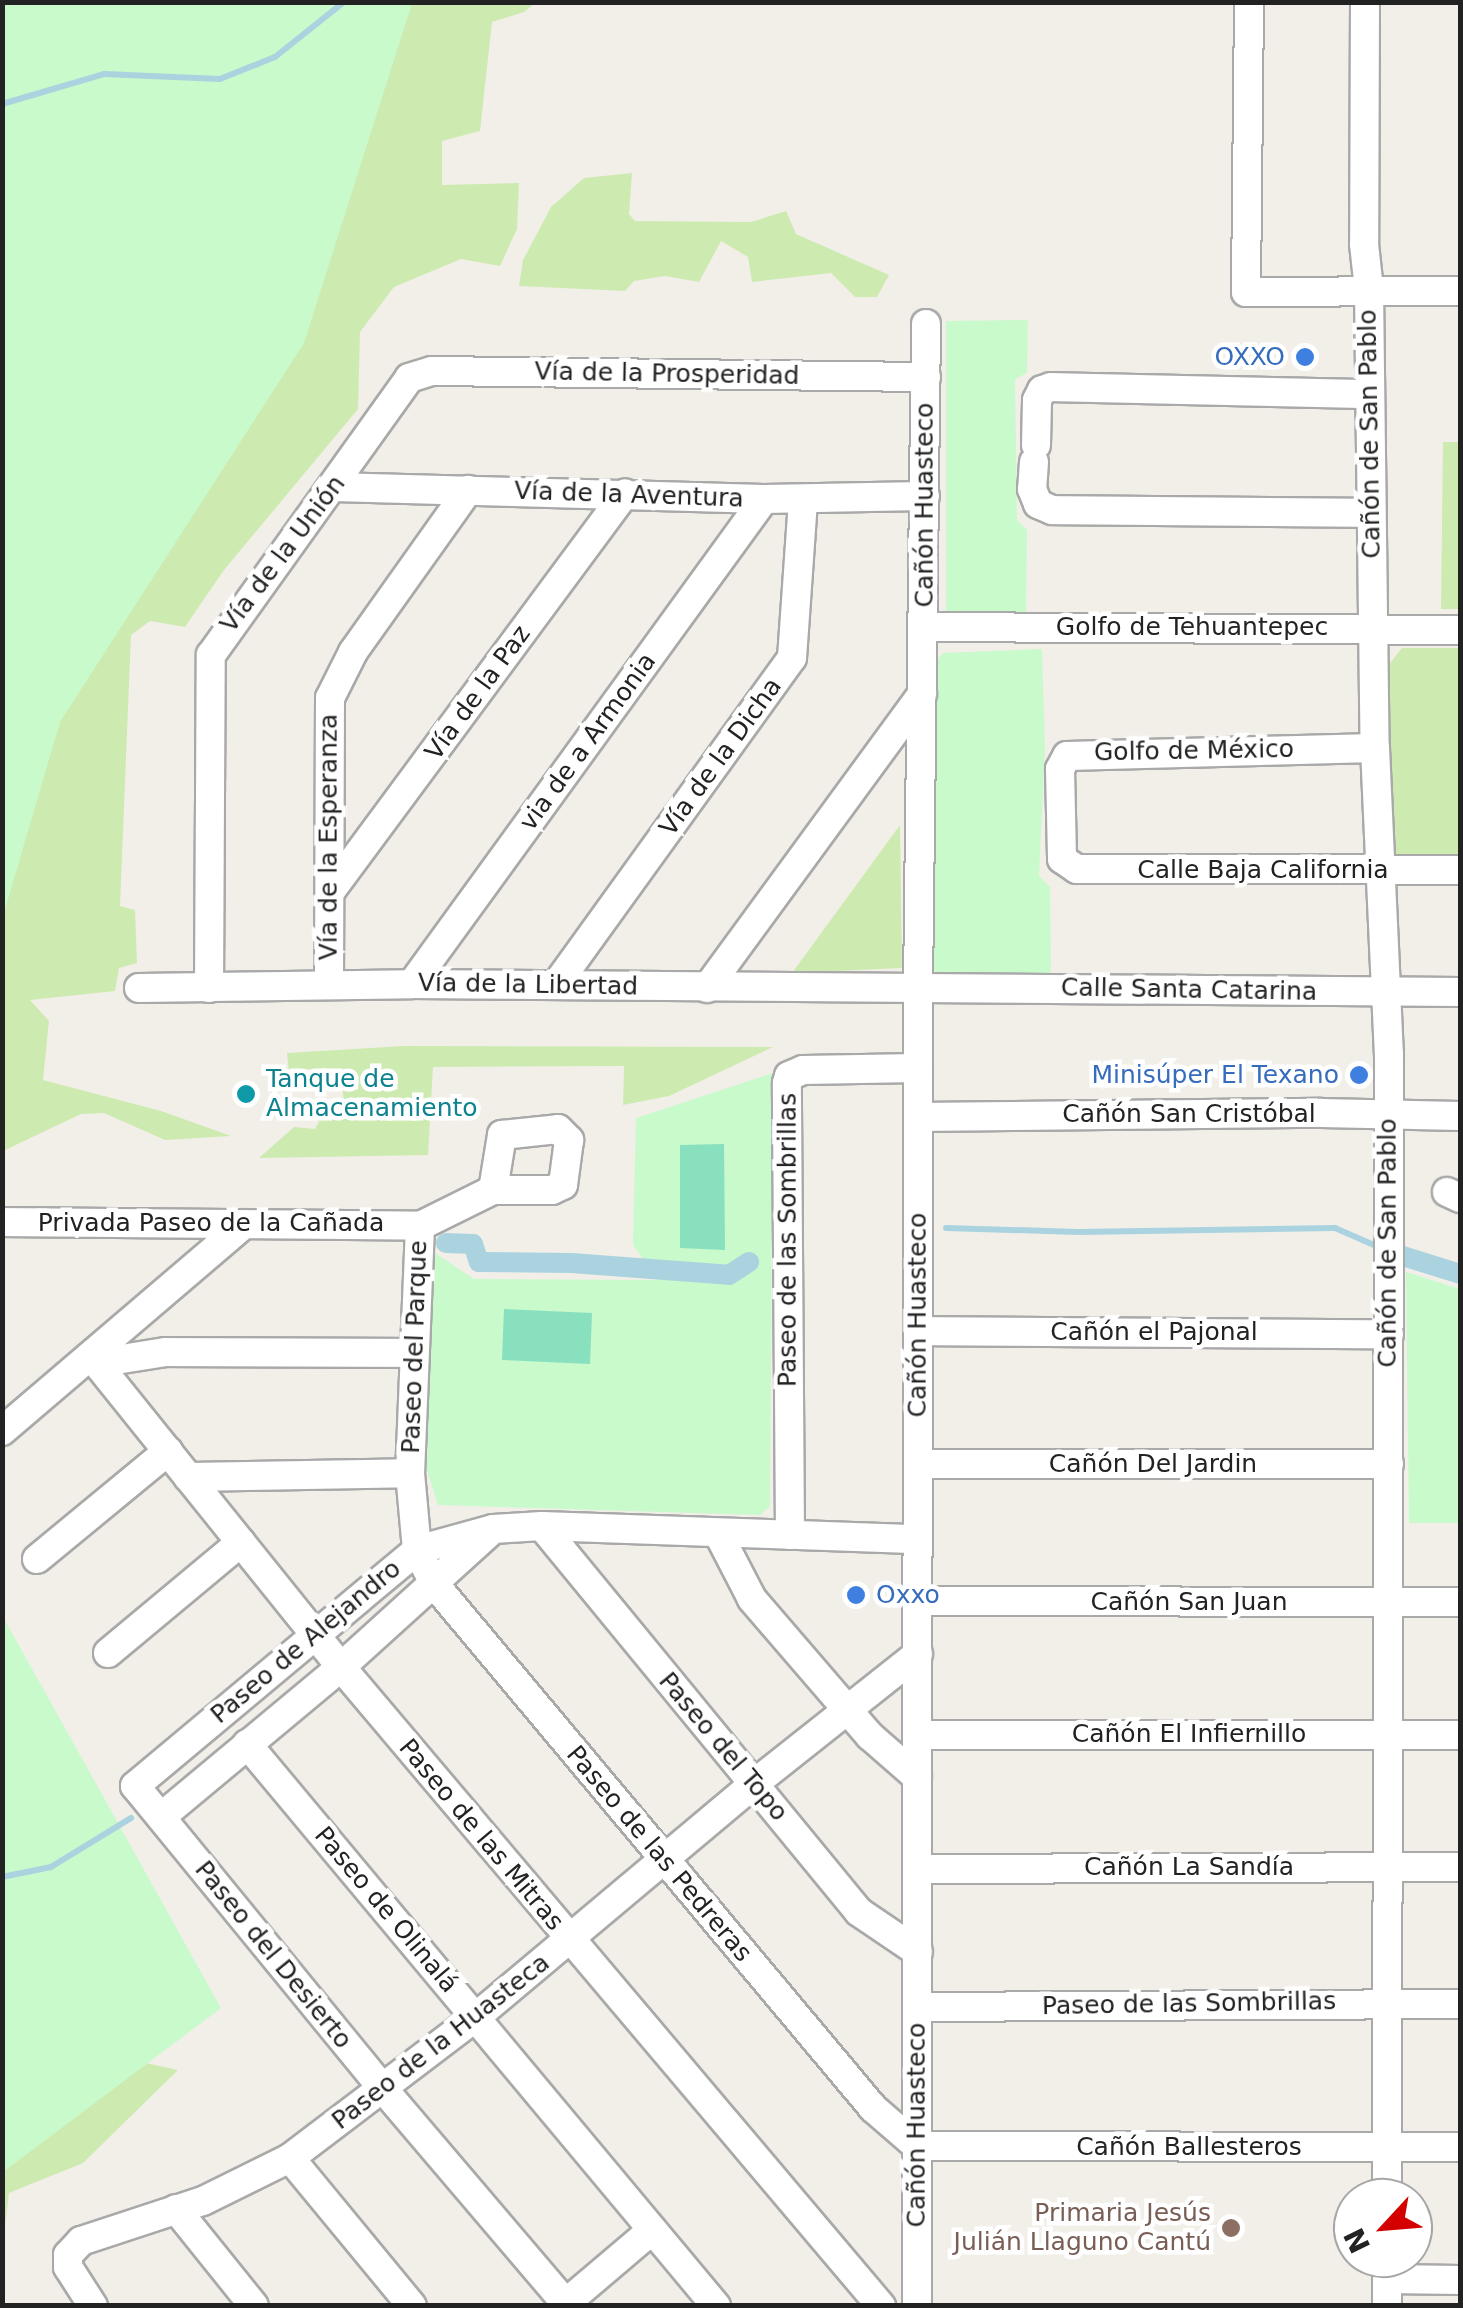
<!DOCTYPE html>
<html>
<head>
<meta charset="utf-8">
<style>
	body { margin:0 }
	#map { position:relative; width:1463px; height:2308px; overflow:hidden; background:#f2efe9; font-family:"DejaVu Sans",sans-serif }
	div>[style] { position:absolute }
	.grass>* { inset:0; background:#cdebb0 }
	.park>* { inset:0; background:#c8facc }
	.pitch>* { inset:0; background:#88e0be }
	.stream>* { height:6px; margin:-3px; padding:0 3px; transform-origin:3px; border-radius:3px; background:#aad3df }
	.canal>* { height:20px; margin:-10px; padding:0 10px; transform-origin:10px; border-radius:10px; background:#aad3df }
	.roads { filter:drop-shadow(2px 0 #a9a9a9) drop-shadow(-2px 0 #a9a9a9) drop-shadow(0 2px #a9a9a9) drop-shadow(0 -2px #a9a9a9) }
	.minor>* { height:28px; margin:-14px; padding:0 14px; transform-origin:14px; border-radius:14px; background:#fff }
	.dots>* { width:28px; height:28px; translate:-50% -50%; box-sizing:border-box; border:5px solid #fff; border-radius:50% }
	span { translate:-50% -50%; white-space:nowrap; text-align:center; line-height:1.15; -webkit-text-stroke:9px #fff; paint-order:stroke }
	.shop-label { font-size:25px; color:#366cbe }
	.right { translate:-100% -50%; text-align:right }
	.left { translate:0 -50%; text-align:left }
	.street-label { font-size:25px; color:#222 }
	.culture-label { font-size:25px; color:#0d838f }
	.education-label { font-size:25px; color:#785e54 }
	.frame { position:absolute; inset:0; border:5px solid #222; pointer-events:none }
	.north { position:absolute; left:1333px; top:2178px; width:100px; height:100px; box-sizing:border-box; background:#fff; border:2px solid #a7a7a7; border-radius:50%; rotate:244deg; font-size:28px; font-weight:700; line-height:40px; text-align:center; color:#222 }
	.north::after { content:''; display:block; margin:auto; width:35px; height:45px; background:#d40000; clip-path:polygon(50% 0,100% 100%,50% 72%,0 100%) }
</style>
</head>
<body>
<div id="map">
	<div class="grass">
		<i style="clip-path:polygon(364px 3px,535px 3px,524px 12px,492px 22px,480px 131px,442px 141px,442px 185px,519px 183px,517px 229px,500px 266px,461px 259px,394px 287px,360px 332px,358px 409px,224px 570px,185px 627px,150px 621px,131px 635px,120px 906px,135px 910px,137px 963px,119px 968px,115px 991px,30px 1000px,49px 1021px,43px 1080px,161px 1111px,231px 1136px,165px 1140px,104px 1113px,81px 1114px,3px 1151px,3px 121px)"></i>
		<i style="clip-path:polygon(632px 173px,629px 214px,635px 221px,751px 222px,786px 211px,796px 234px,889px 275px,877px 297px,855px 297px,831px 273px,752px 282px,748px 257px,721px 241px,699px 282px,665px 276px,634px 281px,625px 291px,519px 286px,523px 260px,551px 207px,584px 178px)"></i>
		<i style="clip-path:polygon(1443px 442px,1460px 442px,1460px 609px,1441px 609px)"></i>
		<i style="clip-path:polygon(1402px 648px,1460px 648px,1460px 859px,1399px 859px,1393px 852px,1386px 668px)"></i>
		<i style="clip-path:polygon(900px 825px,902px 968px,792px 973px)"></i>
		<i style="clip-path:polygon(404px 1046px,773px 1047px,669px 1096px,623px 1105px,624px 1066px,433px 1067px,428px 1155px,259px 1158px,294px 1127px,315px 1129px,324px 1112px,344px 1109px,342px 1075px,307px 1069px,289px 1074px,287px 1053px)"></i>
		<i style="clip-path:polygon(3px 1939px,58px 2044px,178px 2070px,83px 2163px,9px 2193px,3px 2242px)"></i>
	</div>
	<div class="park">
		<i style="clip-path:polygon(3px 2px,412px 3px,304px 343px,60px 722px,3px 916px)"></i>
		<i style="clip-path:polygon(1028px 320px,1027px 373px,1015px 379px,1017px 520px,1027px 530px,1026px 612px,946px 613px,946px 321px)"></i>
		<i style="clip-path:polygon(1042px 649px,1045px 748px,1039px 876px,1050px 887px,1051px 977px,937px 973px,929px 962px,938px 659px,943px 653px)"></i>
		<i style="clip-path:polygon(773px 1073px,770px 1506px,760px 1515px,438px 1505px,427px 1470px,432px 1251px,474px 1279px,658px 1280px,633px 1245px,636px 1118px)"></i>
		<i style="clip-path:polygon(1406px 1272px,1460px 1289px,1460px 1523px,1409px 1523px)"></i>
		<i style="clip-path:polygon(2px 1615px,221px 2008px,3px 2172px,2px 2172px)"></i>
	</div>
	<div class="pitch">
		<i style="clip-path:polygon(724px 1144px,725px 1250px,680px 1248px,680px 1145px)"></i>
		<i style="clip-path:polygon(504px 1309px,592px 1313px,590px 1364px,502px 1360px)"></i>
	</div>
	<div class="stream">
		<i style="left:2px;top:104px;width:106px;rotate:-16.4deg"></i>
		<i style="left:104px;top:74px;width:116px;rotate:2.5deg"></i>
		<i style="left:220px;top:79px;width:59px;rotate:-21.8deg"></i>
		<i style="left:275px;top:57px;width:88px;rotate:-38.6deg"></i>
		<i style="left:946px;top:1228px;width:133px;rotate:1.7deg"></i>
		<i style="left:1079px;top:1232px;width:256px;rotate:-0.9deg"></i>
		<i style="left:1335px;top:1228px;width:50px;rotate:23.5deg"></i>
		<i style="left:2px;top:1877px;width:50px;rotate:-11.5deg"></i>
		<i style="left:51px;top:1867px;width:94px;rotate:-31.5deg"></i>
	</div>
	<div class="canal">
		<i style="left:446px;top:1243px;width:27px;rotate:2deg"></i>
		<i style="left:473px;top:1244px;width:19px;rotate:72deg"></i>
		<i style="left:479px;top:1262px;width:92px;rotate:0.6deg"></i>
		<i style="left:571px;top:1263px;width:158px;rotate:4.3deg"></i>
		<i style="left:729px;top:1275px;width:24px;rotate:-33deg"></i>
		<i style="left:1390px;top:1252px;width:73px;rotate:17.4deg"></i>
	</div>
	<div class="roads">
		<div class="minor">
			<i style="left:1249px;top:2px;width:290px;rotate:90.6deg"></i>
			<i style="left:1246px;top:292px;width:214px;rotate:-0.3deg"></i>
			<i style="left:1365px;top:2px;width:242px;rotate:90.2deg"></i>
			<i style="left:1364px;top:244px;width:45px;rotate:83.7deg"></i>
			<i style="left:1369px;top:289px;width:459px;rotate:89.3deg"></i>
			<i style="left:1375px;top:748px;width:306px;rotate:87.4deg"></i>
			<i style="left:1389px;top:1054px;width:1144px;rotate:90.1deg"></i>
			<i style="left:1036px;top:445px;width:45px;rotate:-88.7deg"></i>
			<i style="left:1037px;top:400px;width:11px;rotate:-63deg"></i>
			<i style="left:1042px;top:390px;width:9px;rotate:-18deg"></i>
			<i style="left:1051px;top:387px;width:319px;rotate:1.3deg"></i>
			<i style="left:1034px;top:462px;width:27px;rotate:94deg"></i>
			<i style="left:1032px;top:489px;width:16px;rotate:68deg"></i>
			<i style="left:1038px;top:504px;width:15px;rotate:23deg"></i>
			<i style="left:1052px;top:510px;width:319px;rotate:0.5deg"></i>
			<i style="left:334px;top:487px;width:430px;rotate:1.6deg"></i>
			<i style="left:764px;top:499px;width:161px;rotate:-1.1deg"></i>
			<i style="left:924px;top:627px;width:536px;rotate:0.32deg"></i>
			<i style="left:1375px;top:748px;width:308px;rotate:178.5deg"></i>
			<i style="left:1067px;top:756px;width:15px;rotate:118deg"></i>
			<i style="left:1060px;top:769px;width:90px;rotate:88.7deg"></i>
			<i style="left:1062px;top:859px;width:18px;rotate:34deg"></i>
			<i style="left:1077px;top:869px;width:383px;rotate:0.1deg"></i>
			<i style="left:330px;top:892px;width:496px;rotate:-53.5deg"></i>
			<i style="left:412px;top:984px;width:599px;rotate:-54.03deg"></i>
			<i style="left:329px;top:985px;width:287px;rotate:-89.8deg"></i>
			<i style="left:330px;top:698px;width:51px;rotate:-63.4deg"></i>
			<i style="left:353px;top:652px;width:199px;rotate:-54.6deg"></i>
			<i style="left:556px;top:985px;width:403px;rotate:-54.2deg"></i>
			<i style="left:792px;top:658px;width:159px;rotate:-86deg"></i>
			<i style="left:139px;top:988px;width:273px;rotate:-0.8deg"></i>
			<i style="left:412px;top:984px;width:1048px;rotate:0.44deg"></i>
			<i style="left:209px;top:988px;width:333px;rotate:-89.7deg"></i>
			<i style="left:211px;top:655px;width:340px;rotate:-54.4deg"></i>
			<i style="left:409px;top:378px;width:24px;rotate:-17deg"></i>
			<i style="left:432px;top:371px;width:494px;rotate:0.7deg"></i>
			<i style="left:707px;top:988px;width:364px;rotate:-53.8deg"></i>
			<i style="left:918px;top:1117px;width:403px;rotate:-0.6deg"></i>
			<i style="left:1321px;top:1113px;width:139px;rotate:1.2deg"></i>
			<i style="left:558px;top:1129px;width:16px;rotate:45deg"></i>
			<i style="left:569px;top:1140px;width:45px;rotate:97.6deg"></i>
			<i style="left:563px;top:1185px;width:12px;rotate:156deg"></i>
			<i style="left:552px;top:1190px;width:59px;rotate:180deg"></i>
			<i style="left:493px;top:1190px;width:56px;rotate:-80.7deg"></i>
			<i style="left:502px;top:1135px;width:56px;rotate:-6.1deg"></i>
			<i style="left:1447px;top:1192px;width:14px;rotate:25deg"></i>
			<i style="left:2px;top:1222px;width:418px;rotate:0.5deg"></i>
			<i style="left:420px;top:1226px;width:247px;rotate:92.3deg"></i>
			<i style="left:410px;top:1473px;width:77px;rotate:84.8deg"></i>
			<i style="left:417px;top:1550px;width:39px;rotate:63deg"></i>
			<i style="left:435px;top:1585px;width:682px;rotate:50.05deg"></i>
			<i style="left:873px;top:2108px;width:58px;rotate:40.8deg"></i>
			<i style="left:917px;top:2146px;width:543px;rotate:0.11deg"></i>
			<i style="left:420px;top:1226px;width:81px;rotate:-26.3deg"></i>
			<i style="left:918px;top:1331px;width:471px;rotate:0.4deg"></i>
			<i style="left:91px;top:1356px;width:399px;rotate:51.2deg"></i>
			<i style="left:341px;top:1667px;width:837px;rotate:49.8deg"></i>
			<i style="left:97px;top:1363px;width:70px;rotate:-9.1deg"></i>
			<i style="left:166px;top:1352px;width:247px;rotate:0.2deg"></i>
			<i style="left:2px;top:1431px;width:318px;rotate:-40.5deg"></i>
			<i style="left:918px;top:1464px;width:471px"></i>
			<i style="left:188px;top:1477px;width:222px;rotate:-1deg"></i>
			<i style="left:542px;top:1526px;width:499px;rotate:50.6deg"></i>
			<i style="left:859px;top:1912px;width:71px;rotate:34.1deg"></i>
			<i style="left:718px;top:1533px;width:74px;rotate:62.7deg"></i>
			<i style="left:752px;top:1599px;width:181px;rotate:49.3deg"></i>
			<i style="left:870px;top:1736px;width:62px;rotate:41.1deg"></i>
			<i style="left:790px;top:1535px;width:452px;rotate:-90.4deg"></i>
			<i style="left:787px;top:1083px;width:7px;rotate:-74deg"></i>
			<i style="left:789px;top:1076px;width:15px;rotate:-23deg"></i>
			<i style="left:803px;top:1070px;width:115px;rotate:-1deg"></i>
			<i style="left:37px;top:1559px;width:170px;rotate:-39.5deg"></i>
			<i style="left:918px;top:1601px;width:542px;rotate:0.11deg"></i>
			<i style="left:108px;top:1653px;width:173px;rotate:-39.8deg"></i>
			<i style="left:918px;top:1735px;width:542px"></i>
			<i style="left:247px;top:1744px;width:732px;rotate:50.15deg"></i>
			<i style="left:161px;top:1817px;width:234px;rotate:-39.8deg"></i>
			<i style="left:341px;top:1667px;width:204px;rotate:-42.2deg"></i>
			<i style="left:918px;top:1869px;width:542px;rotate:-0.21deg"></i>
			<i style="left:917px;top:2007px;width:543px;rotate:-0.32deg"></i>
			<i style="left:290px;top:2158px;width:192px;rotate:50.5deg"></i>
			<i style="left:176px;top:2209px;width:124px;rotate:51.2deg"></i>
			<i style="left:1387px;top:2279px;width:73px;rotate:0.8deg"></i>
			<i style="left:566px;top:2303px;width:113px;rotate:-40.3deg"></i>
			<i style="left:93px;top:2306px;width:46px;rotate:-122.7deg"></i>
			<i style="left:68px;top:2267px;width:12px;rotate:-90deg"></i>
			<i style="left:68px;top:2255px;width:19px;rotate:-47deg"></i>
			<i style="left:81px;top:2241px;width:128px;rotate:-18.2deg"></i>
			<i style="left:203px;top:2201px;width:97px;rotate:-26.3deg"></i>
			<i style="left:290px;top:2158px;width:233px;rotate:-37.2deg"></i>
			<i style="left:476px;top:2017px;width:364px;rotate:-40deg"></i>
			<i style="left:755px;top:1783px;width:208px;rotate:-38.4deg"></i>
			<i style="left:568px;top:2306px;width:284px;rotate:-130.4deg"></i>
			<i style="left:384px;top:2090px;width:393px;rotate:-129.3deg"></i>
			<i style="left:135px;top:1786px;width:368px;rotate:-39.9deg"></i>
			<i style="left:417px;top:1550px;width:79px;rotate:-15.4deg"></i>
			<i style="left:493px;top:1529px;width:49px;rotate:-3.5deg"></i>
			<i style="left:542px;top:1526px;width:376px;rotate:2deg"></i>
			<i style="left:917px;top:2306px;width:1318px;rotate:-89.96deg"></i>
			<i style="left:918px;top:988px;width:664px;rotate:-89.31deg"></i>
			<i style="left:1387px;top:2306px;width:48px;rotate:-90deg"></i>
		</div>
	</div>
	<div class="dots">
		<i style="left:1305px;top:357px;background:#3f7fe0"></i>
		<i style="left:1359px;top:1075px;background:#3f7fe0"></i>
		<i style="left:246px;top:1094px;background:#0f9aa8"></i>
		<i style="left:856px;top:1595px;background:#3f7fe0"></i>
		<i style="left:1231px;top:2228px;background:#8d6e63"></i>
	</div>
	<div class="shop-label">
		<span class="right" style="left:1285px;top:357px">OXXO</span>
		<span class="right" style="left:1339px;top:1075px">Minisúper El Texano</span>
		<span class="left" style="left:876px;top:1595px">Oxxo</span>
	</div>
	<div class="street-label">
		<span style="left:667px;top:374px;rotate:1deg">Vía de la Prosperidad</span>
		<span style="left:1370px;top:434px;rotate:-91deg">Cañón de San Pablo</span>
		<span style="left:629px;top:495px;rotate:2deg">Vía de la Aventura</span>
		<span style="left:925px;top:505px;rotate:-90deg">Cañón Huasteco</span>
		<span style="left:283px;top:554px;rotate:-53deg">Vía de la Unión</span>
		<span style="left:1192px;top:627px">Golfo de Tehuantepec</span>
		<span style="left:478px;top:693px;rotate:-54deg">Vía de la Paz</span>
		<span style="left:588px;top:742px;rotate:-54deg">via de a Armonia</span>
		<span style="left:1194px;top:751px;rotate:-1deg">Golfo de México</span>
		<span style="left:721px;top:757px;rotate:-54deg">Vía de la Dicha</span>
		<span style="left:329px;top:837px;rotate:-90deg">Vía de la Esperanza</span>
		<span style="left:1263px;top:870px">Calle Baja California</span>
		<span style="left:528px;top:985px;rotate:1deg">Vía de la Libertad</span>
		<span style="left:1189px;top:990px;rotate:1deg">Calle Santa Catarina</span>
		<span style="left:1189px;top:1114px">Cañón San Cristóbal</span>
		<span style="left:211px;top:1223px">Privada Paseo de la Cañada</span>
		<span style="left:788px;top:1240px;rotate:-90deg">Paseo de las Sombrillas</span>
		<span style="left:1388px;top:1243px;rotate:-90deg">Cañón de San Pablo</span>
		<span style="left:918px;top:1315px;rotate:-90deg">Cañón Huasteco</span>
		<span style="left:1154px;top:1332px">Cañón el Pajonal</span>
		<span style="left:415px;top:1347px;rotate:-88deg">Paseo del Parque</span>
		<span style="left:1153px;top:1464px">Cañón Del Jardin</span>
		<span style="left:1189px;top:1602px">Cañón San Juan</span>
		<span style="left:306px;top:1642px;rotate:-40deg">Paseo de Alejandro</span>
		<span style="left:1189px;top:1734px">Cañón El Infiernillo</span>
		<span style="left:723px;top:1747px;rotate:50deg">Paseo del Topo</span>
		<span style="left:481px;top:1835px;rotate:50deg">Paseo de las Mitras</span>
		<span style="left:659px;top:1854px;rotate:50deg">Paseo de las Pedreras</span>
		<span style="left:1189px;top:1867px">Cañón La Sandía</span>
		<span style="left:386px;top:1910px;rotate:50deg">Paseo de Olinalá</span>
		<span style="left:273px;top:1955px;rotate:51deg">Paseo del Desierto</span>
		<span style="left:1189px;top:2004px;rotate:-1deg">Paseo de las Sombrillas</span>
		<span style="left:441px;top:2042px;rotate:-38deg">Paseo de la Huasteca</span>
		<span style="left:917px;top:2125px;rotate:-90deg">Cañón Huasteco</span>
		<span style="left:1189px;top:2147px">Cañón Ballesteros</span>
	</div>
	<div class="culture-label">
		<span class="left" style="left:266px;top:1094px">Tanque de<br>Almacenamiento</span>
	</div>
	<div class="education-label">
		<span class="right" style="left:1211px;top:2228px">Primaria Jesús<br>Julián Llaguno Cantú</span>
	</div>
	<div class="frame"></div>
	<div class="north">N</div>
</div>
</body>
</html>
